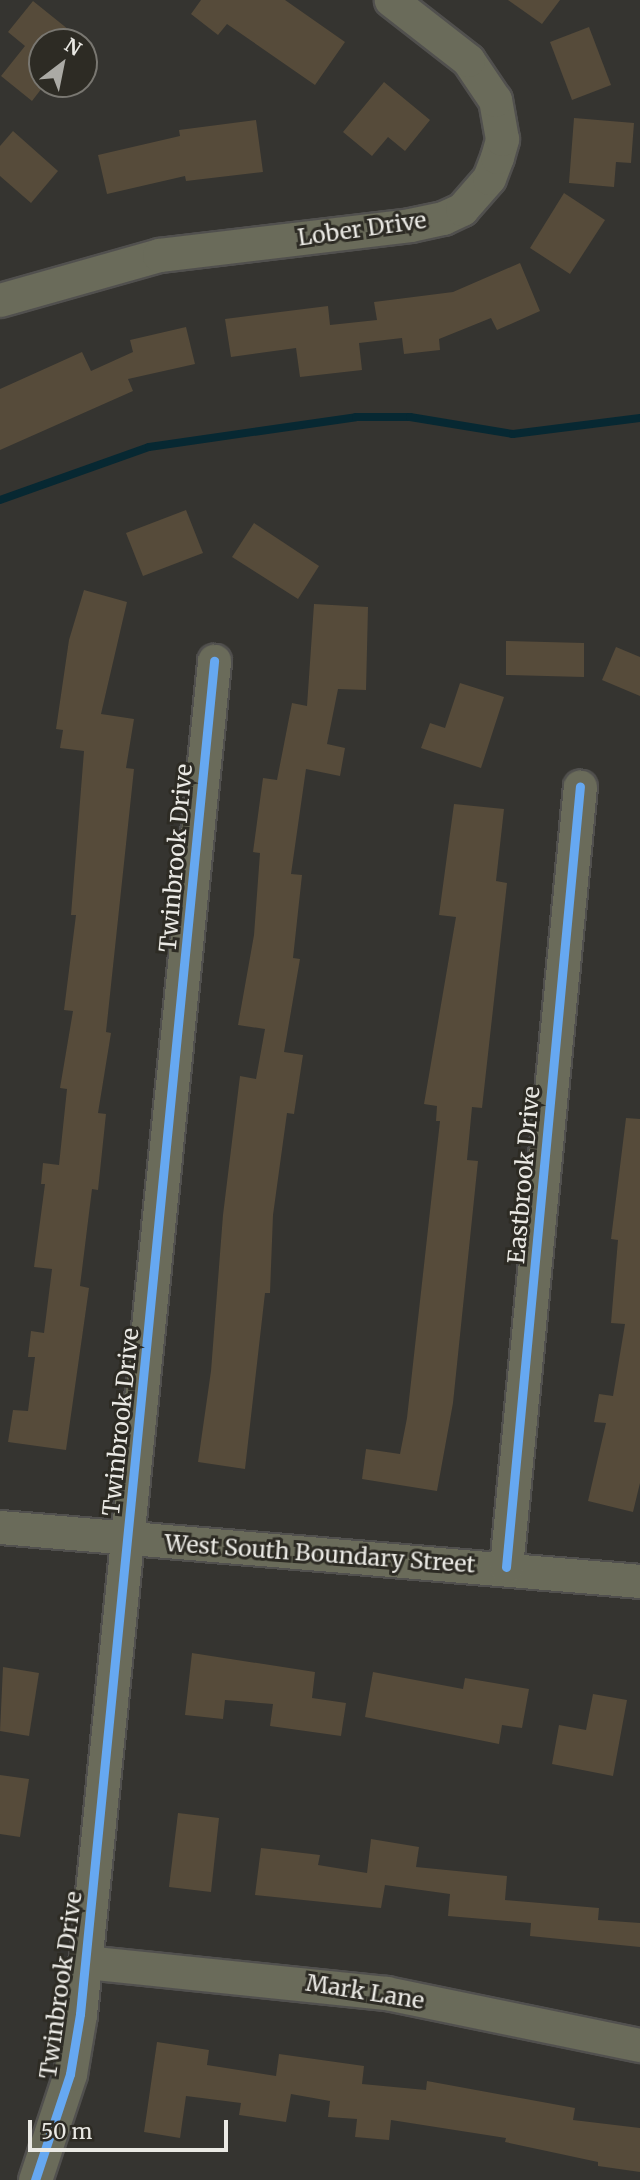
<!DOCTYPE html>
<html>
<head>
<meta charset="utf-8">
<style>
	body { margin:0 }
	#map { position:relative; width:640px; height:2180px; overflow:hidden; background:#353430; font-family:Merriweather,serif }
	div>[style] { position:absolute }
	.stream>* { height:8px; margin:-4px; padding:0 4px; transform-origin:4px; border-radius:4px; background:#072832 }
	.building>* { inset:0; background:#564b3a }
	.roads { filter:drop-shadow(2px 0 #51504e) drop-shadow(-2px 0 #51504e) drop-shadow(0 2px #51504e) drop-shadow(0 -2px #51504e) }
	.minor>* { height:33px; margin:-16.5px; padding:0 16.5px; transform-origin:16.5px; border-radius:16.5px; background:#6a6b5a }
	.cycleway>* { height:9px; margin:-4.5px; padding:0 4.5px; transform-origin:4.5px; border-radius:4.5px; background:#66a8f1 }
	span { translate:-50% -50%; white-space:nowrap; text-align:center; line-height:1.15; -webkit-text-stroke:6px #2d2b24; paint-order:stroke }
	.street-label { font-size:23px; color:#eae9e4 }
	.north { position:absolute; left:28px; top:28px; width:70px; height:70px; box-sizing:border-box; background:#2d2b24; border:2px solid #797771; border-radius:50%; rotate:32deg; font-size:19px; font-weight:700; line-height:28px; text-align:center; color:#eae9e4 }
	.north::after { content:''; display:block; margin:auto; width:24px; height:32px; background:#abaaa5; clip-path:polygon(50% 0,100% 100%,50% 72%,0 100%) }
	.scale { position:absolute; left:28px; top:2120px; width:200px; height:32px; box-sizing:border-box; border:4px solid #eae9e4; border-top:0; padding-left:9px; font-size:21px; line-height:24px; white-space:nowrap; color:#eae9e4; -webkit-text-stroke:5px #2d2b24; paint-order:stroke }
</style>
</head>
<body>
<div id="map">
	<div class="stream">
		<i style="left:0;top:500px;width:158px;rotate:-19.6deg"></i>
		<i style="left:149px;top:447px;width:209px;rotate:-8.2deg"></i>
		<i style="left:356px;top:417px;width:54px"></i>
		<i style="left:410px;top:417px;width:104px;rotate:9.4deg"></i>
		<i style="left:513px;top:434px;width:128px;rotate:-7.2deg"></i>
	</div>
	<div class="building">
		<i style="clip-path:polygon(201px 0,285px 0,345px 42px,315px 85px,227px 24px,218px 35px,191px 14px)"></i>
		<i style="clip-path:polygon(508px 0,560px 0,542px 24px)"></i>
		<i style="clip-path:polygon(33px 1px,84px 42px,42px 42px,42px 88px,32px 101px,1px 76px,25px 46px,8px 32px)"></i>
		<i style="clip-path:polygon(589px 27px,611px 85px,572px 100px,550px 42px)"></i>
		<i style="clip-path:polygon(384px 82px,430px 120px,405px 151px,388px 137px,372px 156px,343px 132px)"></i>
		<i style="clip-path:polygon(574px 118px,634px 123px,631px 163px,616px 162px,614px 187px,569px 183px)"></i>
		<i style="clip-path:polygon(256px 120px,263px 172px,186px 181px,185px 176px,107px 194px,98px 155px,180px 136px,179px 130px)"></i>
		<i style="clip-path:polygon(13px 131px,58px 171px,31px 203px,0 176px,0 146px)"></i>
		<i style="clip-path:polygon(564px 193px,605px 220px,570px 274px,530px 248px)"></i>
		<i style="clip-path:polygon(520px 263px,540px 311px,497px 330px,491px 318px,439px 339px,440px 350px,404px 354px,402px 338px,359px 343px,362px 370px,300px 377px,296px 348px,231px 357px,225px 319px,328px 306px,330px 325px,377px 320px,374px 302px,453px 292px)"></i>
		<i style="clip-path:polygon(186px 327px,195px 364px,128px 379px,133px 391px,0 450px,0 389px,82px 352px,91px 371px,133px 352px,130px 340px)"></i>
		<i style="clip-path:polygon(186px 510px,203px 553px,143px 576px,126px 533px)"></i>
		<i style="clip-path:polygon(254px 523px,319px 566px,298px 599px,232px 557px)"></i>
		<i style="clip-path:polygon(84px 590px,127px 602px,101px 714px,134px 719px,126px 768px,134px 769px,106px 1032px,111px 1033px,98px 1113px,106px 1114px,98px 1190px,92px 1189px,80px 1286px,89px 1288px,66px 1450px,8px 1442px,13px 1410px,28px 1411px,35px 1357px,28px 1357px,31px 1331px,44px 1333px,52px 1269px,34px 1267px,45px 1184px,41px 1184px,43px 1163px,59px 1165px,67px 1089px,60px 1088px,73px 1011px,64px 1010px,76px 915px,71px 915px,84px 751px,60px 748px,63px 730px,56px 729px,69px 640px)"></i>
		<i style="clip-path:polygon(314px 604px,368px 607px,366px 690px,338px 689px,327px 744px,345px 748px,340px 776px,306px 769px,291px 874px,302px 875px,293px 958px,300px 959px,284px 1052px,303px 1055px,294px 1114px,287px 1113px,273px 1215px,270px 1293px,265px 1293px,245px 1469px,198px 1462px,211px 1371px,223px 1215px,240px 1076px,256px 1079px,265px 1029px,238px 1025px,254px 935px,260px 853px,253px 852px,263px 778px,277px 780px,292px 703px,307px 706px)"></i>
		<i style="clip-path:polygon(506px 641px,584px 643px,584px 677px,506px 675px)"></i>
		<i style="clip-path:polygon(616px 647px,640px 657px,640px 696px,602px 680px)"></i>
		<i style="clip-path:polygon(460px 683px,504px 697px,481px 768px,421px 748px,430px 723px,445px 728px)"></i>
		<i style="clip-path:polygon(454px 804px,504px 809px,496px 881px,507px 883px,482px 1108px,472px 1107px,467px 1160px,478px 1161px,453px 1403px,437px 1491px,362px 1479px,366px 1449px,400px 1454px,407px 1418px,440px 1121px,436px 1121px,437px 1106px,424px 1104px,456px 917px,439px 915px)"></i>
		<i style="clip-path:polygon(626px 1118px,640px 1119px,640px 1483px,633px 1512px,588px 1501px,606px 1423px,594px 1422px,599px 1394px,613px 1396px,625px 1324px,611px 1323px,618px 1240px,611px 1239px)"></i>
		<i style="clip-path:polygon(192px 1653px,315px 1672px,312px 1698px,346px 1703px,341px 1736px,270px 1726px,273px 1704px,225px 1700px,223px 1719px,185px 1715px)"></i>
		<i style="clip-path:polygon(3px 1667px,39px 1673px,29px 1736px,0 1731px)"></i>
		<i style="clip-path:polygon(373px 1672px,463px 1689px,465px 1678px,529px 1689px,522px 1728px,502px 1725px,499px 1744px,365px 1717px)"></i>
		<i style="clip-path:polygon(593px 1694px,627px 1700px,613px 1776px,552px 1764px,559px 1725px,586px 1730px)"></i>
		<i style="clip-path:polygon(0 1775px,29px 1779px,20px 1837px,0 1834px)"></i>
		<i style="clip-path:polygon(178px 1813px,219px 1818px,211px 1892px,169px 1887px)"></i>
		<i style="clip-path:polygon(371px 1839px,419px 1847px,416px 1867px,507px 1876px,505px 1900px,599px 1908px,598px 1920px,640px 1923px,640px 1947px,530px 1936px,531px 1923px,448px 1916px,450px 1894px,385px 1885px,381px 1908px,255px 1895px,261px 1848px,320px 1855px,318px 1865px,367px 1873px)"></i>
		<i style="clip-path:polygon(157px 2042px,209px 2050px,207px 2065px,276px 2076px,279px 2054px,364px 2066px,362px 2084px,426px 2090px,427px 2081px,575px 2108px,573px 2120px,640px 2128px,640px 2172px,598px 2166px,598px 2162px,505px 2142px,506px 2138px,391px 2120px,389px 2140px,355px 2137px,357px 2119px,328px 2117px,330px 2101px,291px 2094px,286px 2122px,239px 2115px,241px 2103px,186px 2096px,180px 2138px,144px 2132px)"></i>
	</div>
	<div class="roads">
		<div class="minor">
			<i style="left:0;top:300px;width:165px;rotate:-15.8deg"></i>
			<i style="left:159px;top:255px;width:253px;rotate:-6.8deg"></i>
			<i style="left:410px;top:225px;width:34px;rotate:-12deg"></i>
			<i style="left:443px;top:218px;width:21px;rotate:-25deg"></i>
			<i style="left:462px;top:209px;width:41px;rotate:-48.9deg"></i>
			<i style="left:489px;top:178px;width:22px;rotate:-69deg"></i>
			<i style="left:497px;top:157px;width:19px;rotate:-74deg"></i>
			<i style="left:502px;top:139px;width:40px;rotate:-100deg"></i>
			<i style="left:495px;top:100px;width:48px;rotate:-124deg"></i>
			<i style="left:468px;top:60px;width:98px;rotate:-142.1deg"></i>
			<i style="left:0;top:1527px;width:642px;rotate:4.82deg"></i>
			<i style="left:506px;top:1567px;width:784px;rotate:-84.59deg"></i>
			<i style="left:86px;top:1962px;width:302px;rotate:5.9deg"></i>
			<i style="left:386px;top:1993px;width:259px;rotate:11.6deg"></i>
			<i style="left:35px;top:2180px;width:112px;rotate:-71.7deg"></i>
			<i style="left:70px;top:2074px;width:61px;rotate:-80.5deg"></i>
			<i style="left:80px;top:2014px;width:1360px;rotate:-84.34deg"></i>
		</div>
	</div>
	<div class="cycleway">
		<i style="left:506px;top:1567px;width:784px;rotate:-84.59deg"></i>
		<i style="left:35px;top:2180px;width:112px;rotate:-71.7deg"></i>
		<i style="left:70px;top:2074px;width:61px;rotate:-80.5deg"></i>
		<i style="left:80px;top:2014px;width:1360px;rotate:-84.34deg"></i>
	</div>
	<div class="street-label">
		<span style="left:362px;top:229px;rotate:-8deg">Lober Drive</span>
		<span style="left:176px;top:858px;rotate:-85deg">Twinbrook Drive</span>
		<span style="left:524px;top:1175px;rotate:-85deg">Eastbrook Drive</span>
		<span style="left:121px;top:1422px;rotate:-84deg">Twinbrook Drive</span>
		<span style="left:320px;top:1554px;rotate:4deg">West South Boundary Street</span>
		<span style="left:61px;top:1985px;rotate:-82deg">Twinbrook Drive</span>
		<span style="left:365px;top:1992px;rotate:9deg">Mark Lane</span>
	</div>
	<div class="north">N</div>
	<div class="scale">50 m</div>
</div>
</body>
</html>
